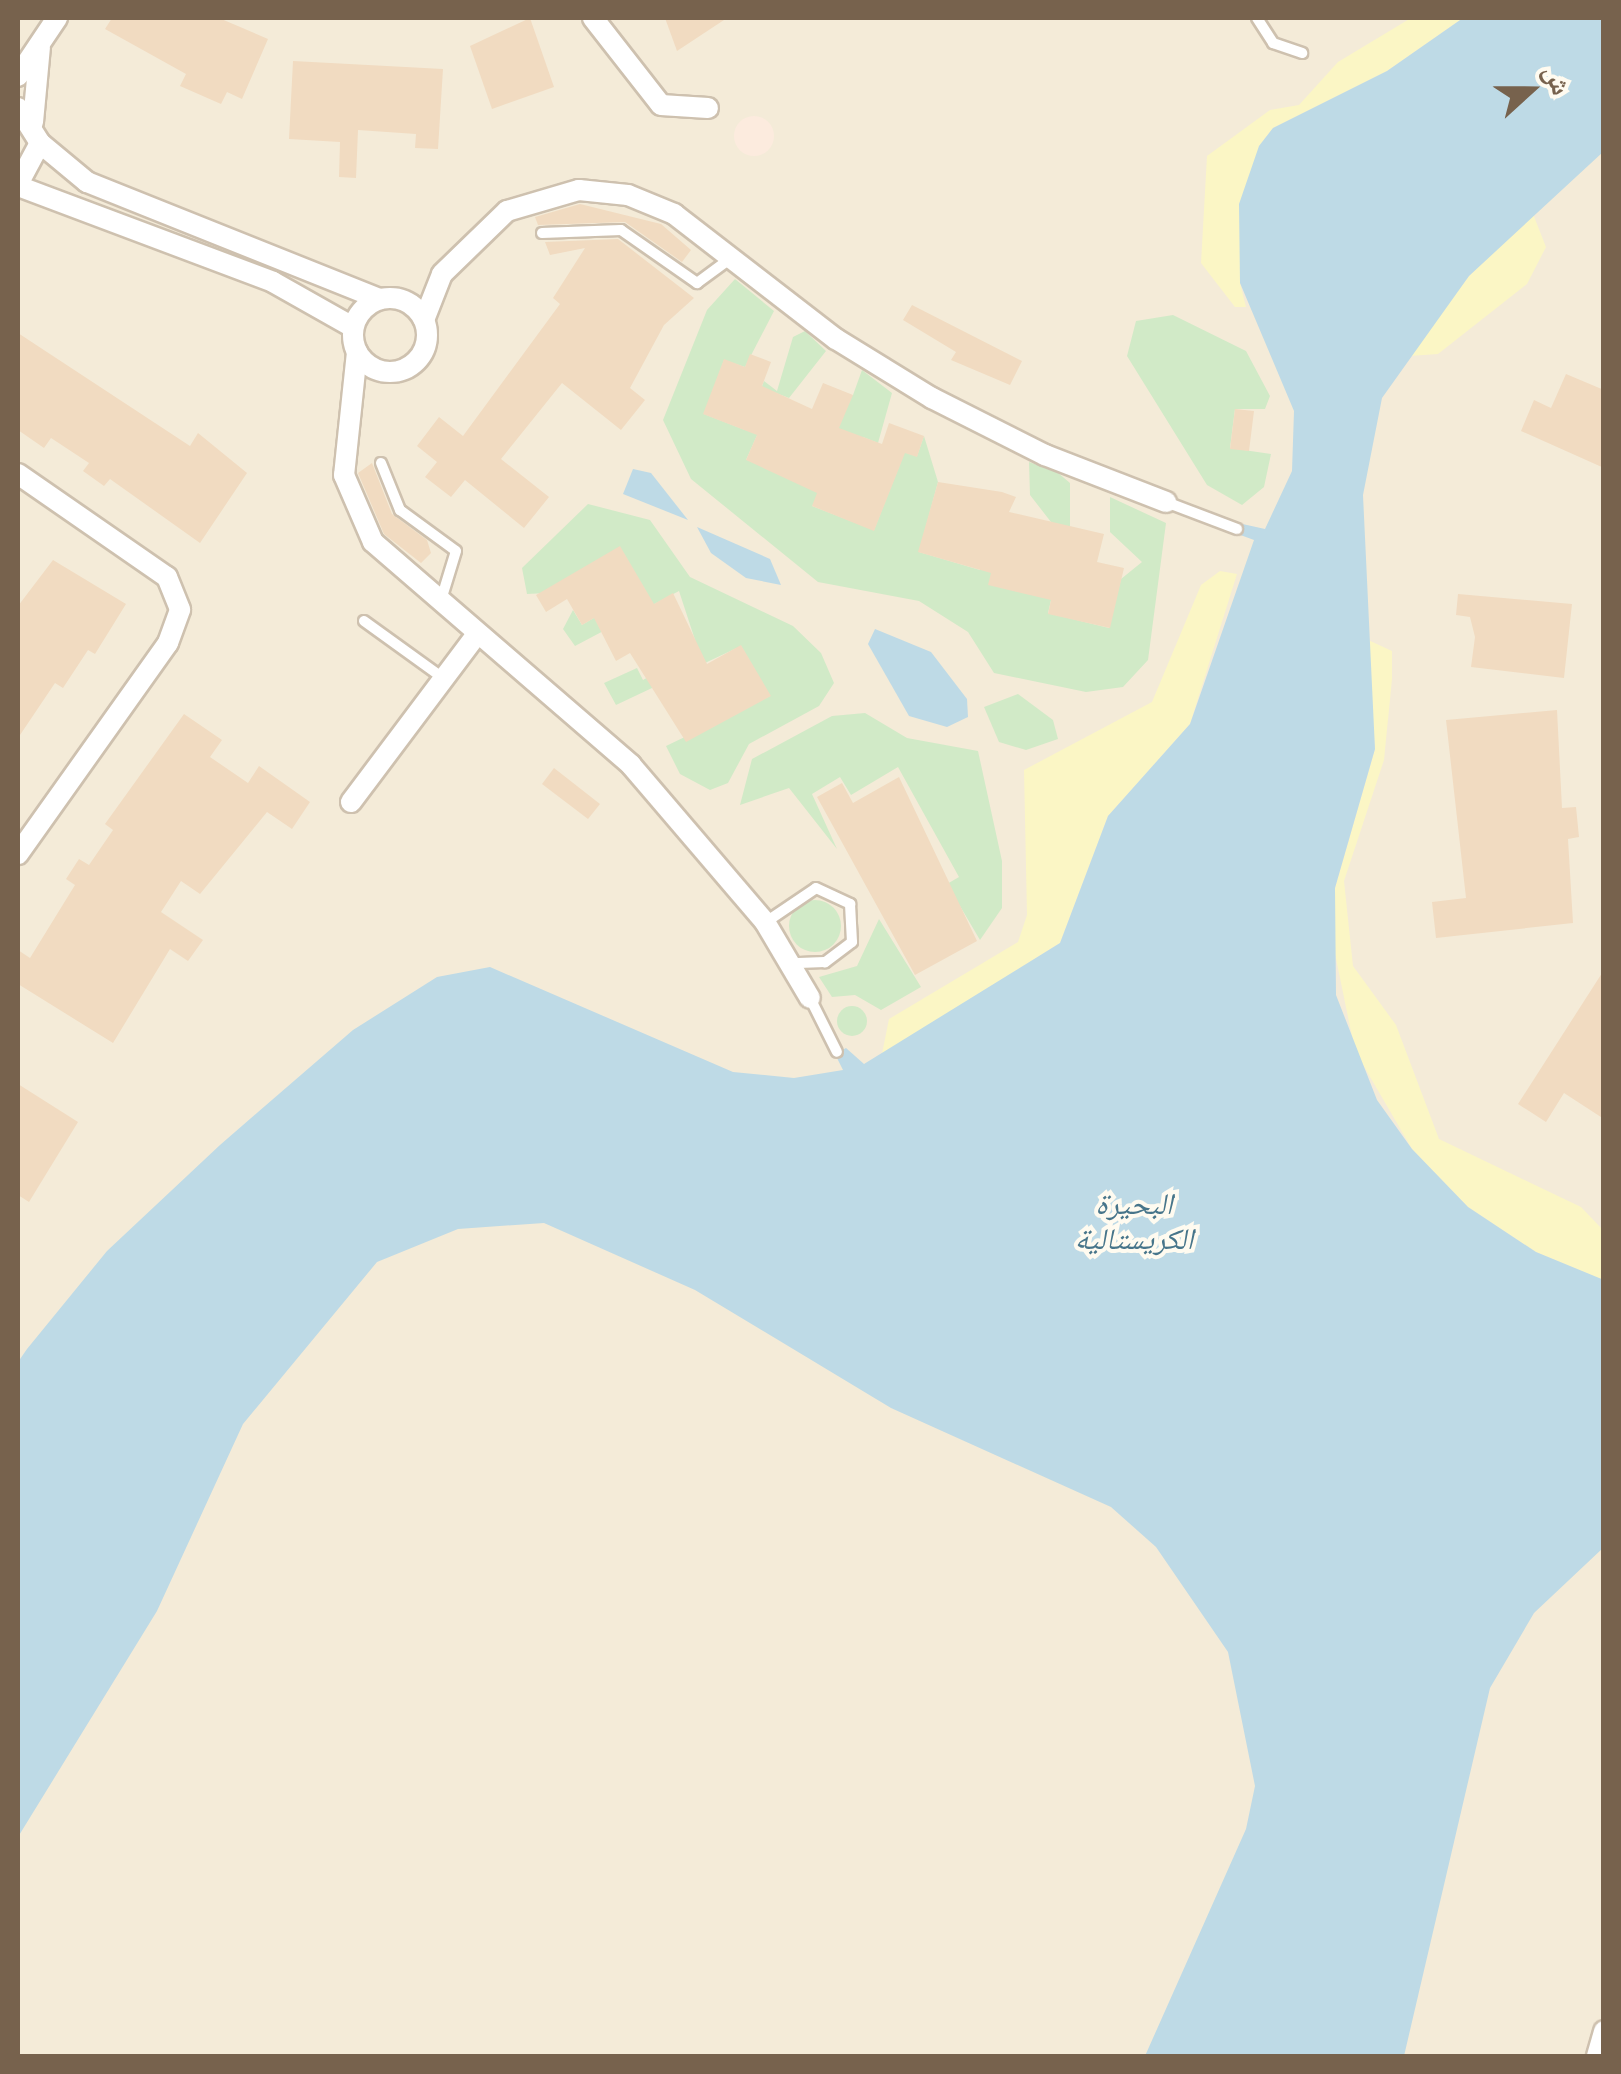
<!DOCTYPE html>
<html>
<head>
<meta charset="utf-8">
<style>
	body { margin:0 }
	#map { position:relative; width:1621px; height:2074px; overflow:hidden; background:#fcf8e9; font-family:Lato,"Noto Naskh Arabic",sans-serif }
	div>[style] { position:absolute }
	.residential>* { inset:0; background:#f4ebd8 }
	.commercial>* { inset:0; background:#fcebde }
	.round { border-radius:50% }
	.green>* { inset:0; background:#d1eac7 }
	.sand>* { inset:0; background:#fbf6c5 }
	.water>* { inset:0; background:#bedae6 }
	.building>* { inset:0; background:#f1dbc1 }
	.roads { filter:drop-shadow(2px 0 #cec1af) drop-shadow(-2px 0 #cec1af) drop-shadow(0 2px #cec1af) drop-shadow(0 -2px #cec1af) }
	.service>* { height:10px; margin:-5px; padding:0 5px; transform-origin:5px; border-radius:5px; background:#fff }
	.minor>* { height:20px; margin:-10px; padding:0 10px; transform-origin:10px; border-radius:10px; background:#fff }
	.minor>.ring { margin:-10px; padding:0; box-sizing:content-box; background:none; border:20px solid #fff; border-radius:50% }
	span { translate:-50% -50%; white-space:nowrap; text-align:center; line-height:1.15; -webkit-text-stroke:8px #fffbf0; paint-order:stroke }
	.water-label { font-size:30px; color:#47758a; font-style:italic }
	.frame { position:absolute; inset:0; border:20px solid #77624d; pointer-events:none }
	.north { position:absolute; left:1481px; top:40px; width:100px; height:100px; -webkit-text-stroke:8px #fffbf0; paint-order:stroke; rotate:69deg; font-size:28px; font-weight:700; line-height:40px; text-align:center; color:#77624d }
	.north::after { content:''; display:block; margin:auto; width:35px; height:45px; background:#77624d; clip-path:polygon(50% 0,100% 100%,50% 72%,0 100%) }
</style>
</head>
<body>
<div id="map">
	<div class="residential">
		<i style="clip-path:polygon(18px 18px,1603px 18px,1603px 2056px,18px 2056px)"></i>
	</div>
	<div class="commercial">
		<i class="round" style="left:734px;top:116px;width:40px;height:40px"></i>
	</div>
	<div class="green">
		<i style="clip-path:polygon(735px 279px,774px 311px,745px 367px,724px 360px,704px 414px,745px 430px,764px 381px,777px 391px,793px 337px,805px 331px,826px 351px,789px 398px,776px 393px,746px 460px,853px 395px,862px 370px,892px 393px,878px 443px,863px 437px,812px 506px,874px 530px,900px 464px,889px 447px,917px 456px,924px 436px,938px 482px,919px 552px,980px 570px,995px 516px,1051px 522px,1030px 495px,1029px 462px,1057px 472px,1070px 483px,1070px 554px,1062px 554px,1048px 613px,1109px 628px,1121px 579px,1142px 562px,1110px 532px,1110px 497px,1166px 523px,1148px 660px,1123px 687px,1086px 692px,994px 673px,968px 632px,919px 601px,818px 582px,691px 479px,663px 420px,707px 310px)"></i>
		<i style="clip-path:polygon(1173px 315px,1246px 351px,1270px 396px,1265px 409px,1235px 409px,1230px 448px,1271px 454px,1264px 487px,1242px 505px,1207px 485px,1127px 356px,1136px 321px)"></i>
		<i style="clip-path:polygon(588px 504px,650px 520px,690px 577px,793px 626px,821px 653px,834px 683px,819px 706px,749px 744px,728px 783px,710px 790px,680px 774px,666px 746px,770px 696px,741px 646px,616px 705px,604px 683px,637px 668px,643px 680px,698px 649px,679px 591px,575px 646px,563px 629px,573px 610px,582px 625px,644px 588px,527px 594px,522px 568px)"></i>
		<i style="clip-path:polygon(1018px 694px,1053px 720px,1058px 739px,1026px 750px,999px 742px,984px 707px)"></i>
		<i style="clip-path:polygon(865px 713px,907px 738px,978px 751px,1002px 861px,1002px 908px,980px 940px,947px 884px,959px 877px,898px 767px,851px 795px,840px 777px,812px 794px,837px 849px,789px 788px,740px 805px,752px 759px,832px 716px)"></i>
		<i class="round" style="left:789px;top:900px;width:52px;height:52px"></i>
		<i style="clip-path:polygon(879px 919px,921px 987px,881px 1010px,855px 995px,832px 997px,819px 977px,857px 966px)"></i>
		<i class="round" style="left:837px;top:1006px;width:30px;height:30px"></i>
	</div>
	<div class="sand">
		<i style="clip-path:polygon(1411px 18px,1463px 18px,1387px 71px,1273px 128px,1259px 146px,1240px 283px,1246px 307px,1235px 307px,1201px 263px,1207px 156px,1270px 110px,1299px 105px,1338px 62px)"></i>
		<i style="clip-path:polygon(1533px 214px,1546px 247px,1527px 284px,1438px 354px,1409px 356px,1469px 276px)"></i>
		<i style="clip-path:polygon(1220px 571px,1237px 574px,1190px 724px,1108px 816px,1060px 943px,882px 1054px,889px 1019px,1018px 942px,1027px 915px,1024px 770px,1152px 702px,1201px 585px)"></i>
		<i style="clip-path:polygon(1366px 639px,1392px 651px,1392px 679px,1384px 760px,1344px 881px,1353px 966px,1396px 1025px,1439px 1139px,1581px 1207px,1603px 1230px,1603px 1280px,1536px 1252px,1468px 1207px,1412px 1149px,1355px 1051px,1333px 944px,1335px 888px,1375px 749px)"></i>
	</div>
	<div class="water">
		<i style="clip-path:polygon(1463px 18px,1603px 18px,1603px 152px,1469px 276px,1382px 398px,1363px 495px,1375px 749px,1335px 888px,1336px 995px,1377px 1100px,1412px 1149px,1468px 1207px,1536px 1252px,1604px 1280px,1603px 1548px,1534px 1613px,1490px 1688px,1404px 2056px,1145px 2056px,1246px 1829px,1255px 1786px,1228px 1652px,1156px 1547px,1111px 1507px,891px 1408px,695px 1290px,544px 1223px,458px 1229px,377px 1262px,243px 1424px,157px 1611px,18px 1837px,18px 1362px,27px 1349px,107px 1251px,220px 1145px,353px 1030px,437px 977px,490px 967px,733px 1072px,794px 1078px,843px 1070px,835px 1054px,846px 1048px,864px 1064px,1060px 943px,1108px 816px,1190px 724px,1254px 540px,1235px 533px,1238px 523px,1265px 529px,1292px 471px,1294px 411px,1240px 283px,1239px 204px,1259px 146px,1273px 128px,1387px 71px)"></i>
		<i style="clip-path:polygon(633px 469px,651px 473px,688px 520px,623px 494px)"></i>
		<i style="clip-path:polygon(697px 527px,770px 559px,781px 585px,746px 578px,711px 553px)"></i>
		<i style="clip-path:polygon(875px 629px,931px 652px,967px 699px,968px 717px,947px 727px,909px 716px,868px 644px)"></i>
	</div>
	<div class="building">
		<i style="clip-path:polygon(112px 18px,219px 18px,268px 39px,242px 99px,227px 92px,221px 104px,180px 86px,186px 74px,105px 29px)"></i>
		<i style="clip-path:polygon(530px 18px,554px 87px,492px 109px,470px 46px)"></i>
		<i style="clip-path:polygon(665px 18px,727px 18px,677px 51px)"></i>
		<i style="clip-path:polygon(293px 61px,443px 69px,438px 149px,415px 148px,416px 134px,358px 130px,356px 178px,339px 177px,340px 142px,289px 139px)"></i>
		<i style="clip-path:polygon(580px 204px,661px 224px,691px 250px,682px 262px,625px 222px,538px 225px,535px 217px)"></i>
		<i style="clip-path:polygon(618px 239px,694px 298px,664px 325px,630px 388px,645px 400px,621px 430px,562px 383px,501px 459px,549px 497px,524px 528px,465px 480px,451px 497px,425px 477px,437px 462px,417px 446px,439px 417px,463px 436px,560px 304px,553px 298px,585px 248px,550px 255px,545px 242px)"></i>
		<i style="clip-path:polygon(912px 305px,1022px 361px,1010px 385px,951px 360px,956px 352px,903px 320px)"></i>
		<i style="clip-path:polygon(18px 333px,190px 446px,198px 433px,247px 473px,200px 543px,110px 479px,104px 486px,83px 471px,89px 463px,51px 438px,44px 448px,18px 430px)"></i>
		<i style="clip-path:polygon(750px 354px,771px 362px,762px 386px,812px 409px,823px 383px,853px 395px,839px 428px,882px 444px,889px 423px,924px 436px,917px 457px,905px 453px,874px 531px,812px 506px,817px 493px,746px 460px,757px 435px,703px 414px,724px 359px,745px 367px)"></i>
		<i style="clip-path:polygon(1566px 374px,1604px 390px,1604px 468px,1521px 431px,1534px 400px,1551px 408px)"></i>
		<i style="clip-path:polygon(1235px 409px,1254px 411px,1249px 451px,1230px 449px)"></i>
		<i style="clip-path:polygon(372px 463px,392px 514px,427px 540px,431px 553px,421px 563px,384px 534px,358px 473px)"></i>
		<i style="clip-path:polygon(938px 482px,1002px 492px,1016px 497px,1009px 512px,1104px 534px,1097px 562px,1124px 568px,1110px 628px,1048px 614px,1051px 600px,988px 585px,991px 573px,918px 552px)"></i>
		<i style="clip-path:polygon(620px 546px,654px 604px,673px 593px,707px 664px,741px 645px,771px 696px,686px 742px,630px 653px,616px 661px,594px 618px,582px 625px,567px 599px,546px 612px,536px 595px)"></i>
		<i style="clip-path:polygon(53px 560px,126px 604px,95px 654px,88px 650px,63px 688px,55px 683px,18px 738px,18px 606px)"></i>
		<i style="clip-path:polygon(1458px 594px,1572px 604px,1564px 678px,1471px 667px,1475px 637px,1470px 617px,1456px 615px)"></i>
		<i style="clip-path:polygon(1557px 710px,1562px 808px,1576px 807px,1579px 837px,1568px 839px,1573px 923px,1436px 938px,1432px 902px,1466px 898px,1446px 720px)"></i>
		<i style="clip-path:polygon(184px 714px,222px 740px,210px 757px,248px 783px,259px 766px,310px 802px,292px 829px,267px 812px,200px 894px,181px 881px,161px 912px,203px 940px,188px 961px,170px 949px,113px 1043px,18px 984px,18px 950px,30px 958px,75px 885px,66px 879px,79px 859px,89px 865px,113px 830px,105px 824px)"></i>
		<i style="clip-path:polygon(554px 768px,600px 804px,588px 819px,542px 784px)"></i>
		<i style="clip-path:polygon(899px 777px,977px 941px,915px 975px,817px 797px,842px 783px,853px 803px)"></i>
		<i style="clip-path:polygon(1604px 970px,1604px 1119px,1564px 1093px,1546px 1122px,1518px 1104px)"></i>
		<i style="clip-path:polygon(18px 1084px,78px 1122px,29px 1202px,18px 1195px)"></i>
	</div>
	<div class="roads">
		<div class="service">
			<i style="left:1257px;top:18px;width:30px;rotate:57deg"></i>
			<i style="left:1273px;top:43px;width:31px;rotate:19deg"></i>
			<i style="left:542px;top:233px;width:79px;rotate:-2.2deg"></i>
			<i style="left:621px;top:230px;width:93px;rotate:34.9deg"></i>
			<i style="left:697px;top:283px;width:42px;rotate:-36.3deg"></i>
			<i style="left:381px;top:463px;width:51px;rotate:68deg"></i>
			<i style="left:400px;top:510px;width:69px;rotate:36.2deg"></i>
			<i style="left:456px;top:551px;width:51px;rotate:107deg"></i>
			<i style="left:1166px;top:502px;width:76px;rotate:20.8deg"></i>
			<i style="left:364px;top:621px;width:97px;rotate:35.8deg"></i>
			<i style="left:766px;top:922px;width:60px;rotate:-34.2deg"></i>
			<i style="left:816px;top:888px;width:38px;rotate:25deg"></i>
			<i style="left:850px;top:904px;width:38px;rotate:87deg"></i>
			<i style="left:852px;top:942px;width:34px;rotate:143deg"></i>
			<i style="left:825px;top:962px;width:33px;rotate:178deg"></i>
			<i style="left:810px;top:998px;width:60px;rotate:63.4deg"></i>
		</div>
		<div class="minor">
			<i style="left:593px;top:18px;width:110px;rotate:52deg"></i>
			<i style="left:661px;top:105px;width:47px;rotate:3.7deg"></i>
			<i style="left:18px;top:76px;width:70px;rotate:-56.1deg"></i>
			<i style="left:18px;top:108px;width:41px;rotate:57.8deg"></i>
			<i style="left:40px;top:143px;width:47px;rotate:118.2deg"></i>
			<i style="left:33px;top:122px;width:75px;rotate:-84.7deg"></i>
			<i style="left:40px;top:143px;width:61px;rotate:39.7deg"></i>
			<i style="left:87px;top:182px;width:315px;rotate:21.8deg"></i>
			<i style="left:18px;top:186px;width:272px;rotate:20.6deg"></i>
			<i style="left:273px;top:282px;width:92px;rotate:29.4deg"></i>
			<i class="ring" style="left:353px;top:298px;width:54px;height:54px"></i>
			<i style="left:424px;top:320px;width:49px;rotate:-68.6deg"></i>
			<i style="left:442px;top:274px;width:91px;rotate:-44.1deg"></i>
			<i style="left:507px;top:211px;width:75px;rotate:-16.3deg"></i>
			<i style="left:579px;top:190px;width:49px;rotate:5.8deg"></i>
			<i style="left:628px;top:195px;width:50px;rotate:22.4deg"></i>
			<i style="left:674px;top:214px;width:205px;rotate:37.7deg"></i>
			<i style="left:836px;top:339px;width:113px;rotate:31.6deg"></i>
			<i style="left:932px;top:398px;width:127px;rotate:26.8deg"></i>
			<i style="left:1045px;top:455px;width:130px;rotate:21.2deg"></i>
			<i style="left:357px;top:352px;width:124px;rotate:96deg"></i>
			<i style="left:344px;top:475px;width:73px;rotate:66.6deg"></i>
			<i style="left:373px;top:542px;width:341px;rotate:40.8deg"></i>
			<i style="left:631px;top:765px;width:206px;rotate:49.5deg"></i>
			<i style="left:765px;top:922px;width:88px;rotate:59.4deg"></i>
			<i style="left:18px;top:474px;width:181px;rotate:34.7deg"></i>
			<i style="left:167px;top:577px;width:35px;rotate:68deg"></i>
			<i style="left:180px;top:610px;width:35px;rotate:110deg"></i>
			<i style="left:168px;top:643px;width:259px;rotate:125.4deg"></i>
			<i style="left:351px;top:802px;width:210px;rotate:-53.1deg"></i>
			<i style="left:1597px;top:2056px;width:26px;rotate:-74deg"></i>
		</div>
	</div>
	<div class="water-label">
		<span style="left:1134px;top:1219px">البحيرة<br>الكريستالية</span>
	</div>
	<div class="frame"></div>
	<div class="north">ش</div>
</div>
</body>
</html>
